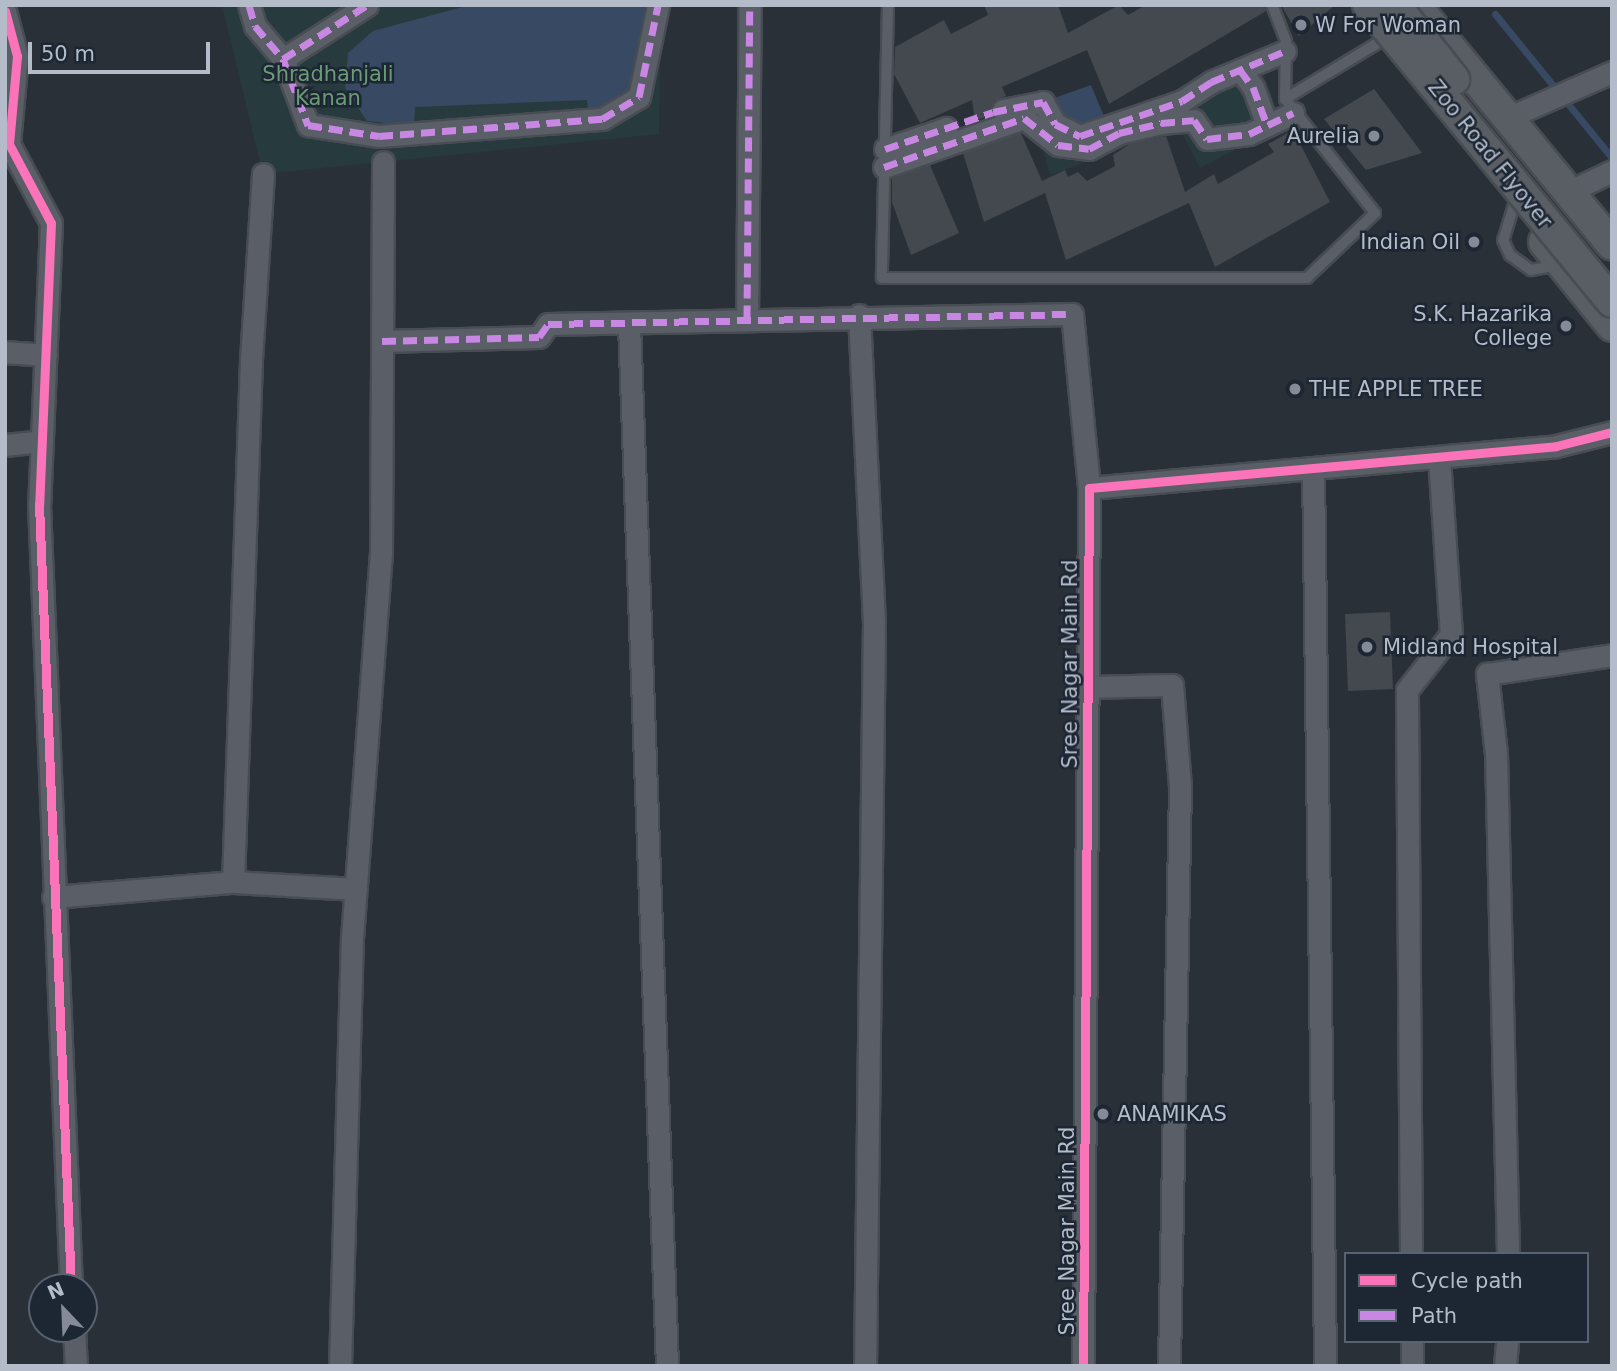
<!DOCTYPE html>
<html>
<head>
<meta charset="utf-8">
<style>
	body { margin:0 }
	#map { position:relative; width:1617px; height:1371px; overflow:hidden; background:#2a3038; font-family:"DejaVu Sans",sans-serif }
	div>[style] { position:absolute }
	.green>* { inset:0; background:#273a3e }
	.water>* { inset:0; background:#384963 }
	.stream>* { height:7px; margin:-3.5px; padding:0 3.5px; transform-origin:3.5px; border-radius:3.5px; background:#384963 }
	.building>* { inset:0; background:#444950 }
	.roads { filter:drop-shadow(2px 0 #484c53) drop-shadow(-2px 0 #484c53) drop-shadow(0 2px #484c53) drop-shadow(0 -2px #484c53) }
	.lane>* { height:10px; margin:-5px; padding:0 5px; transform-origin:5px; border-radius:5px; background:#5a5e66 }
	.street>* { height:21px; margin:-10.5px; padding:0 10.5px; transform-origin:10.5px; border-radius:10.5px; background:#5a5e66 }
	.secondary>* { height:30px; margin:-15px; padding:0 15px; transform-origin:15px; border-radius:15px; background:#595d64 }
	.bridges { filter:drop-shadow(2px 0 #484c53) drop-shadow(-2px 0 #484c53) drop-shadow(0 2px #484c53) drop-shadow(0 -2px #484c53) }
	.secondary-bridge>* { height:30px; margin:-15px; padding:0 15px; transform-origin:15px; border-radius:15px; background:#595d64 }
	.quiet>* { height:7px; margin-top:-3.5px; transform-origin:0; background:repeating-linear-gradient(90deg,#c787e3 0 14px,transparent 0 21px) }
	.cycleway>* { height:9px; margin:-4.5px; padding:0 4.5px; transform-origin:4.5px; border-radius:4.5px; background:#fb73b8 }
	.dots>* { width:19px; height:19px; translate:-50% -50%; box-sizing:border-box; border:4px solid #1d2633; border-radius:50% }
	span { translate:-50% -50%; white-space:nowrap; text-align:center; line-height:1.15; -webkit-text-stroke:5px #1d2633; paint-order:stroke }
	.poi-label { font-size:21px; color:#b4bcc9 }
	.left { translate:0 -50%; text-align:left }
	.right { translate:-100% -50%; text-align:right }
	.park-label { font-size:21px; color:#6b9a76 }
	.street-label { font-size:21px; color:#b4bcc9 }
	.frame { position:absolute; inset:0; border:7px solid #b4bcc9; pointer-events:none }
	.legend { position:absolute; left:1344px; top:1252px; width:245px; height:91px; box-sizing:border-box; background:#1d2633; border:2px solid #59626f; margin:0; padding:9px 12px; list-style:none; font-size:21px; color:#b4bcc9 }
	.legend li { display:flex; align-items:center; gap:14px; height:35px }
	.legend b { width:35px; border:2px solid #59626f }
	.north { position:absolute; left:28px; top:1273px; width:70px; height:70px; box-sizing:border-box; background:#1d2633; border:2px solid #59626f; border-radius:50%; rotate:337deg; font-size:19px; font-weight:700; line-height:28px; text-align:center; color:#b4bcc9 }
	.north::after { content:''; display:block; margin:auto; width:24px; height:32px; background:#848b96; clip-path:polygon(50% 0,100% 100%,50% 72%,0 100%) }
	.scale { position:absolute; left:28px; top:42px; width:182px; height:32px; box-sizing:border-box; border:4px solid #b4bcc9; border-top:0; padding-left:9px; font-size:21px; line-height:24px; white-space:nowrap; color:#b4bcc9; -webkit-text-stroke:5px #1d2633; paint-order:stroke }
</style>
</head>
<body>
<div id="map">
	<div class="green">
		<i style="clip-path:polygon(222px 5px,661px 5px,659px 134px,263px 174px)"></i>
		<i style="clip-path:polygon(1255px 51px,1283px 125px,1200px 168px,1180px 128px,1050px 175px,1034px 115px,997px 125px,993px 112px,1043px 102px,1080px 136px,1182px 101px)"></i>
	</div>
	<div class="water">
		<i style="clip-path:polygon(470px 5px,659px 5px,632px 90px,590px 122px,587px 100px,415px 107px,414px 126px,367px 121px,345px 88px,348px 53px,373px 31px)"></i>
		<i style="clip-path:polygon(1091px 85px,1108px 126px,1080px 136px,1043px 102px)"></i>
	</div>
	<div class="stream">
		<i style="left:1495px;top:14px;width:186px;rotate:50.9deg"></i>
	</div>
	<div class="building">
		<i style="clip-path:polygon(984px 5px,1058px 5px,1068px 33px,1119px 5px,1128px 15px,1146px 5px,1264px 5px,1266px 11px,1109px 104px,1087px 50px,1002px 87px,1006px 96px,994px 101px,991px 115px,975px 121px,972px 100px,920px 123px,894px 74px,895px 47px,944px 20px,951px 34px,988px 15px)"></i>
		<i style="clip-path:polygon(1281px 5px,1335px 5px,1299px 36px)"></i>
		<i style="clip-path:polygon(1374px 89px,1422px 153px,1366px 170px,1324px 119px)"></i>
		<i style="clip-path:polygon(1293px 130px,1330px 202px,1215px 267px,1189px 203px,1066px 260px,1045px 193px,984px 222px,963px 153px,1021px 133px,1042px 181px,1065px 170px,1068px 177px,1078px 172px,1087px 181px,1115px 166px,1113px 155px,1130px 144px,1166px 136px,1185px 192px,1214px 174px,1218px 184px,1274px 152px,1268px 144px)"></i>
		<i style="clip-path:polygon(930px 165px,959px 233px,911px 255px,892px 202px,892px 178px)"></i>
		<i style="clip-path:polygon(1390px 612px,1393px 689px,1348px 691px,1345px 614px)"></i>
	</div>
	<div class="roads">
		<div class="lane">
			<i style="left:888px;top:5px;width:273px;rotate:91.3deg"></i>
			<i style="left:882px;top:278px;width:425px"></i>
			<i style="left:1307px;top:278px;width:94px;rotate:-43.7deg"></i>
			<i style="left:1375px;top:213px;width:145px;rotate:-128.3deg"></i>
			<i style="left:1285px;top:99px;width:58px;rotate:-89deg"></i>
			<i style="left:1286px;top:41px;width:39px;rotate:-111deg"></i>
			<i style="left:1285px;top:99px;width:112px;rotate:-31.1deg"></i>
			<i style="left:1514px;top:205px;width:37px;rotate:107deg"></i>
			<i style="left:1503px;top:240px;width:17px;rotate:65deg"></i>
			<i style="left:1510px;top:255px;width:26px;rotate:36deg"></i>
			<i style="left:1531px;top:270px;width:28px;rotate:-10deg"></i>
		</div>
		<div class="street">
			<i style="left:249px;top:5px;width:22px;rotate:74deg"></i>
			<i style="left:255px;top:26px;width:43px;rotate:49.7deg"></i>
			<i style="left:283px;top:59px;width:71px;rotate:69.3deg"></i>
			<i style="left:308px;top:125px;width:72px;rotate:8.8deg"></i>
			<i style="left:379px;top:136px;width:224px;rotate:-4.4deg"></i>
			<i style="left:602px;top:119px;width:43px;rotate:-30.7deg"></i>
			<i style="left:639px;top:97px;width:94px;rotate:-78.3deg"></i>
			<i style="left:5px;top:11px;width:47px;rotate:75.1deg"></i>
			<i style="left:17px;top:56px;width:88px;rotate:95.2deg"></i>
			<i style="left:9px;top:144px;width:89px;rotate:62deg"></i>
			<i style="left:51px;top:223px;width:281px;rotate:92.4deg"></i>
			<i style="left:39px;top:504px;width:784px;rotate:87.66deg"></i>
			<i style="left:283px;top:59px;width:100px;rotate:-32.7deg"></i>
			<i style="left:1240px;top:70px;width:21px;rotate:53deg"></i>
			<i style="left:1253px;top:87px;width:40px;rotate:69.8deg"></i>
			<i style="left:1003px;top:110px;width:41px;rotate:-11.3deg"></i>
			<i style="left:1043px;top:102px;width:25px;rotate:61deg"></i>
			<i style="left:1055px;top:124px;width:28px;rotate:26deg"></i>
			<i style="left:1080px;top:136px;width:108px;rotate:-18.9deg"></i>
			<i style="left:1182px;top:101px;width:35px;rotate:-33deg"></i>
			<i style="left:1211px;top:82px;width:80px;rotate:-22.7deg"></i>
			<i style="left:1507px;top:118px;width:115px;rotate:-23.7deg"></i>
			<i style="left:885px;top:149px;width:65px;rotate:-19deg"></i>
			<i style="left:884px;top:167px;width:148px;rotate:-19.3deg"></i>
			<i style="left:1024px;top:118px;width:43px;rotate:38.5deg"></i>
			<i style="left:1058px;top:145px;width:31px;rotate:7deg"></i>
			<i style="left:1089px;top:149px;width:34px;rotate:-28deg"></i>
			<i style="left:1119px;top:133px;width:43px;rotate:-13.4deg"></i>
			<i style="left:1161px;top:123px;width:33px;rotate:-5deg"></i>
			<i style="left:1194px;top:120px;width:23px;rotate:56deg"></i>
			<i style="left:1207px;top:139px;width:42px;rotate:-6.8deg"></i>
			<i style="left:1249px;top:134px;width:49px;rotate:-25.5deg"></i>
			<i style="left:263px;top:174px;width:186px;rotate:93.7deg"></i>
			<i style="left:251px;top:360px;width:522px;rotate:91.97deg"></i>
			<i style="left:233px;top:882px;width:123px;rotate:3.3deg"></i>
			<i style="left:1568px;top:192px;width:49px;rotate:-25.5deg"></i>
			<i style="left:859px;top:315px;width:307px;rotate:87.2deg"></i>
			<i style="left:874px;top:622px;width:744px;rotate:90.69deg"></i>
			<i style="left:747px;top:319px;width:314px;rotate:-89.5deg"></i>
			<i style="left:629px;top:324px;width:1043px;rotate:87.91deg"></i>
			<i style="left:382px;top:341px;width:157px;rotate:-1.5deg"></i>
			<i style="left:539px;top:337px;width:16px;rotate:-55deg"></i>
			<i style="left:548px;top:324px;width:524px;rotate:-1.09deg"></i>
			<i style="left:1072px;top:314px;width:175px;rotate:84.4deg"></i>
			<i style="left:5px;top:352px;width:41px;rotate:4.2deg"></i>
			<i style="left:5px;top:445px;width:37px;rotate:-6deg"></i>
			<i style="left:1313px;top:468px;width:898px;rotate:89.23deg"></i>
			<i style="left:1088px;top:687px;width:84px;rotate:-1.4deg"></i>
			<i style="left:1172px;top:685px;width:101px;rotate:85.5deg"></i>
			<i style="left:1180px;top:786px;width:580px;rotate:91.09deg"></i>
			<i style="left:53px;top:897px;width:181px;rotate:-4.8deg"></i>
			<i style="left:1411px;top:1254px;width:564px;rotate:-90.41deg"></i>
			<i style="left:1407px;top:690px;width:71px;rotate:-51.8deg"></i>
			<i style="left:1451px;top:634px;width:177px;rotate:-93.9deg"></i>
			<i style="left:1508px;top:1254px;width:500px;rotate:-91.37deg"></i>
			<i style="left:1496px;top:754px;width:81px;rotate:-96.4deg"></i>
			<i style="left:1487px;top:674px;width:126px;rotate:-8.6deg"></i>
			<i style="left:74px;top:1329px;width:37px;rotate:87deg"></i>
			<i style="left:1412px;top:1341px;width:25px;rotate:90deg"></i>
			<i style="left:340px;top:1366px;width:428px;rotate:-88.4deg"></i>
			<i style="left:352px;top:938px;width:387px;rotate:-85.7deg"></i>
			<i style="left:381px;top:552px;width:390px;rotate:-89.7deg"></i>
			<i style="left:1083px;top:1366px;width:878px;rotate:-89.61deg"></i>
			<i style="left:1089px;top:488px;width:469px;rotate:-5.1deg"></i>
			<i style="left:1556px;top:446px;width:58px;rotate:-14deg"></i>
			<i style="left:1505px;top:1366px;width:25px;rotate:-85deg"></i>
		</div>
		<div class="secondary">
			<i style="left:1415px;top:5px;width:310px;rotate:50.6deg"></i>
			<i style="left:1544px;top:242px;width:108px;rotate:51deg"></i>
		</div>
	</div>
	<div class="bridges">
		<div class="secondary-bridge">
			<i style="left:1368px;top:5px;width:384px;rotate:50.6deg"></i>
			<i style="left:1395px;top:5px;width:95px;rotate:51.4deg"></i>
		</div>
	</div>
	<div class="quiet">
		<i style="left:249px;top:5px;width:22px;rotate:74deg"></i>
		<i style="left:255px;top:26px;width:43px;rotate:49.7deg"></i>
		<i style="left:283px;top:59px;width:71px;rotate:69.3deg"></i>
		<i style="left:308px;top:125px;width:72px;rotate:8.8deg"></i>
		<i style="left:379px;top:136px;width:224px;rotate:-4.4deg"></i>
		<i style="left:602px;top:119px;width:43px;rotate:-30.7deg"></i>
		<i style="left:639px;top:97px;width:94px;rotate:-78.3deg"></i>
		<i style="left:283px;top:59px;width:100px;rotate:-32.7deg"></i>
		<i style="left:1240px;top:70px;width:21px;rotate:53deg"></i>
		<i style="left:1253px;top:87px;width:40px;rotate:69.8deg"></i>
		<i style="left:885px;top:149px;width:114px;rotate:-18.9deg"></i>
		<i style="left:993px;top:112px;width:51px;rotate:-11.3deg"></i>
		<i style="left:1043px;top:102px;width:25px;rotate:61deg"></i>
		<i style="left:1055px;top:124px;width:28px;rotate:26deg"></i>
		<i style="left:1080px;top:136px;width:108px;rotate:-18.9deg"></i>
		<i style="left:1182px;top:101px;width:35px;rotate:-33deg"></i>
		<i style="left:1211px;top:82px;width:80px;rotate:-22.7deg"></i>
		<i style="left:884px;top:167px;width:148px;rotate:-19.3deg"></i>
		<i style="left:1024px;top:118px;width:43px;rotate:38.5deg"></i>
		<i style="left:1058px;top:145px;width:31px;rotate:7deg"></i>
		<i style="left:1089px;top:149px;width:34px;rotate:-28deg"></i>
		<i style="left:1119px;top:133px;width:43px;rotate:-13.4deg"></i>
		<i style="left:1161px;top:123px;width:33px;rotate:-5deg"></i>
		<i style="left:1194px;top:120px;width:23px;rotate:56deg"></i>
		<i style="left:1207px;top:139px;width:42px;rotate:-6.8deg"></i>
		<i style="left:1249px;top:134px;width:49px;rotate:-25.5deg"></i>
		<i style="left:747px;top:319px;width:314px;rotate:-89.5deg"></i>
		<i style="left:382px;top:341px;width:157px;rotate:-1.5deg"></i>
		<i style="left:539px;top:337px;width:16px;rotate:-55deg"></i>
		<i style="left:548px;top:324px;width:524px;rotate:-1.09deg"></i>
	</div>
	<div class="cycleway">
		<i style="left:5px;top:11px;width:47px;rotate:75.1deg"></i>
		<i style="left:17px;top:56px;width:88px;rotate:95.2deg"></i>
		<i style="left:9px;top:144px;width:89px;rotate:62deg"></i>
		<i style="left:51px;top:223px;width:281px;rotate:92.4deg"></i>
		<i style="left:39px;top:504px;width:784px;rotate:87.66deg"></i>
		<i style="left:1083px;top:1366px;width:878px;rotate:-89.61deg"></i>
		<i style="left:1089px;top:488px;width:469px;rotate:-5.1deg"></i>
		<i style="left:1556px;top:446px;width:58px;rotate:-14deg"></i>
	</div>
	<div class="dots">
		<i style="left:1301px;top:25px;background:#848b96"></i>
		<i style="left:1374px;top:136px;background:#848b96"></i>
		<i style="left:1474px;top:242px;background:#848b96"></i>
		<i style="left:1566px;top:326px;background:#848b96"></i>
		<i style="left:1295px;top:389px;background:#848b96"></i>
		<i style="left:1367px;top:647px;background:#848b96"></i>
		<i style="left:1103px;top:1114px;background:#848b96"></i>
	</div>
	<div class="poi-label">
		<span class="left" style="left:1315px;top:25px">W For Woman</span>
		<span class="right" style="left:1360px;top:136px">Aurelia</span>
		<span class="right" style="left:1460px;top:242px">Indian Oil</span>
		<span class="right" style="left:1552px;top:326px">S.K. Hazarika<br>College</span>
		<span class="left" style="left:1309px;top:389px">THE APPLE TREE</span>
		<span class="left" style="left:1383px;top:647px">Midland Hospital</span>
		<span class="left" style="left:1117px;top:1114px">ANAMIKAS</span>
	</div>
	<div class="park-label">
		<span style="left:328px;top:86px">Shradhanjali<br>Kanan</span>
	</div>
	<div class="street-label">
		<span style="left:1490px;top:154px;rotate:51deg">Zoo Road Flyover</span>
		<span style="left:1070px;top:664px;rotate:-90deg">Sree Nagar Main Rd</span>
		<span style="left:1067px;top:1231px;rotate:-90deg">Sree Nagar Main Rd</span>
	</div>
	<div class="frame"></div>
	<ul class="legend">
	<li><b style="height:9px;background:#fb73b8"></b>Cycle path</li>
	<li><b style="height:9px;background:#c787e3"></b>Path</li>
	</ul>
	<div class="north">N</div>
	<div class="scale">50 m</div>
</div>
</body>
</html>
